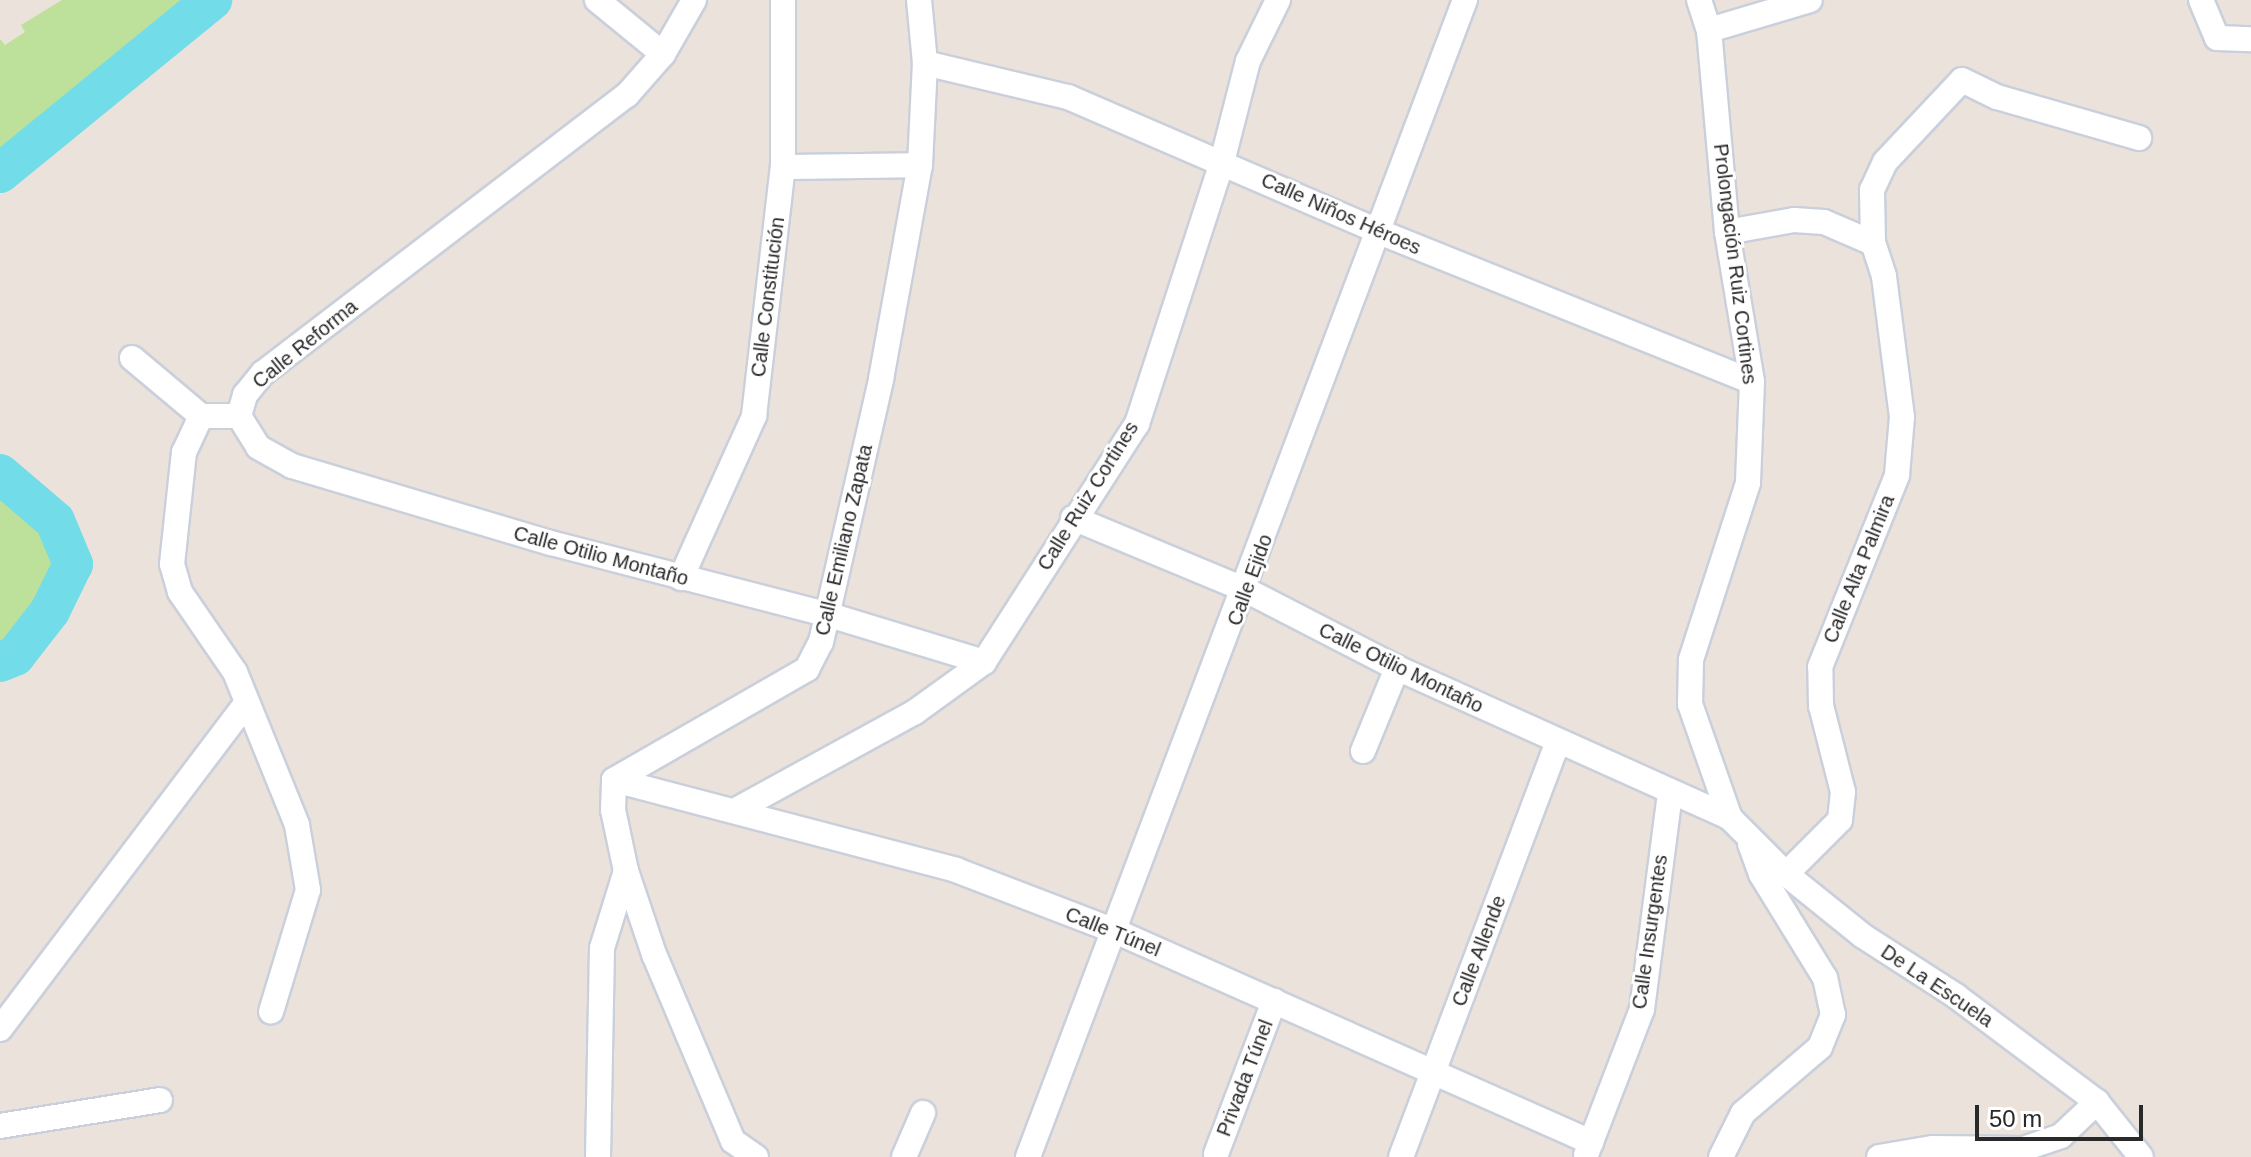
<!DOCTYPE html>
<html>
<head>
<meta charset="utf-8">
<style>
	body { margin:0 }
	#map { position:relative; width:2251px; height:1157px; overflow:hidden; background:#ebe2dc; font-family:Helvetica,sans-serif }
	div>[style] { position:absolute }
	.green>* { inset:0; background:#bde09a }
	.river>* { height:40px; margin:-20px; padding:0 20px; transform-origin:20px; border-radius:20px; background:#72dde9 }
	.roads { filter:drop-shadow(2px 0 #cad0db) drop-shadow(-2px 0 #cad0db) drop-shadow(0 2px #cad0db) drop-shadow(0 -2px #cad0db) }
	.street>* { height:24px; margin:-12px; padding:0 12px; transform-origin:12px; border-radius:12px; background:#fff }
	span { translate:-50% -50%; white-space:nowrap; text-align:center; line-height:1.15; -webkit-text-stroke:6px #fff; paint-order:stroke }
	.street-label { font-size:20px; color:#292929 }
	.scale { position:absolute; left:1975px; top:1105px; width:168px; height:36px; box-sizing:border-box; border:4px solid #292929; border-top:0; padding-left:10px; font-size:24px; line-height:28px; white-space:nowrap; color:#292929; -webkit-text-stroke:6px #fff; paint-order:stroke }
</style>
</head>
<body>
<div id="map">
	<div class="green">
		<i style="clip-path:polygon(62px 0,190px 0,0 157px,0 39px,5px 45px,25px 32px,21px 25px)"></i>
		<i style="clip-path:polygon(0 472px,46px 517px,76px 570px,68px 618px,31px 651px,0 666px)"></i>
	</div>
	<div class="river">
		<i style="left:0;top:173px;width:274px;rotate:-39.2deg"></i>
		<i style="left:0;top:474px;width:72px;rotate:40.5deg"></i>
		<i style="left:55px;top:521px;width:47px;rotate:67.3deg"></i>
		<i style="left:73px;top:564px;width:52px;rotate:116.1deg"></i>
		<i style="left:50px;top:611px;width:57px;rotate:127.9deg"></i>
		<i style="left:15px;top:656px;width:16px;rotate:158deg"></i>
	</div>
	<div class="roads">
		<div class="street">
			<i style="left:597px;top:0;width:85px;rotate:39.3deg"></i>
			<i style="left:1699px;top:0;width:32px;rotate:72deg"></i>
			<i style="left:1709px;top:30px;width:203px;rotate:84.9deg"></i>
			<i style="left:1727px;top:232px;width:152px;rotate:80.5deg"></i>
			<i style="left:1752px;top:382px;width:101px;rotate:92.3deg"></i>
			<i style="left:1748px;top:483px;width:186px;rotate:107.9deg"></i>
			<i style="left:1691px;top:660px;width:44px;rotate:91.3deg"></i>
			<i style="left:1690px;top:704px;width:121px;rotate:70.7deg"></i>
			<i style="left:1730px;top:818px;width:79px;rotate:45deg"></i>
			<i style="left:1786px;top:874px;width:99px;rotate:38.8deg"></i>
			<i style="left:1863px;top:936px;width:111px;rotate:32.8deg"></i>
			<i style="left:1956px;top:996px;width:176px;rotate:36.9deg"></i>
			<i style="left:2097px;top:1102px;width:70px;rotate:51.3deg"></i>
			<i style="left:2201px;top:0;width:41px;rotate:67.2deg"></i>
			<i style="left:2217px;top:38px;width:34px;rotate:2deg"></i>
			<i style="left:1709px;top:30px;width:105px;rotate:-16.5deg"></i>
			<i style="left:925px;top:63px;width:147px;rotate:13.4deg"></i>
			<i style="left:1068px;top:97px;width:337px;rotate:23.4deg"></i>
			<i style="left:1377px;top:231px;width:404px;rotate:21.9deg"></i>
			<i style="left:783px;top:167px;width:137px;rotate:-0.8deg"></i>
			<i style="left:1727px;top:232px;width:68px;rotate:-10.2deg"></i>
			<i style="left:1794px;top:220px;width:30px;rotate:4deg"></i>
			<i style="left:1824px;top:222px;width:53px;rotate:23.2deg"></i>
			<i style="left:132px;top:358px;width:90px;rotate:40deg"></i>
			<i style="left:239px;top:416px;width:36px;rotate:58deg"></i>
			<i style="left:258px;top:447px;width:39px;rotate:29deg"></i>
			<i style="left:292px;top:466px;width:270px;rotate:16.6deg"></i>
			<i style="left:551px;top:543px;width:284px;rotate:14.5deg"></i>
			<i style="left:826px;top:614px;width:165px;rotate:16.9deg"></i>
			<i style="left:239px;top:416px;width:38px;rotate:180deg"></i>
			<i style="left:201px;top:416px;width:40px;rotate:115deg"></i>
			<i style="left:184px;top:452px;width:113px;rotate:96.1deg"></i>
			<i style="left:172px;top:564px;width:29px;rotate:74deg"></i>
			<i style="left:180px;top:592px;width:97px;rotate:55.5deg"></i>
			<i style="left:235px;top:672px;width:165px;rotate:67.9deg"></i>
			<i style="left:297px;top:825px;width:66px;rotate:80.4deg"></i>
			<i style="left:308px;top:890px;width:127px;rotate:106.9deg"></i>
			<i style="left:239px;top:416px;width:22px;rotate:-74deg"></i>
			<i style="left:245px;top:395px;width:28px;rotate:-51deg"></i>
			<i style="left:263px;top:373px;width:458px;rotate:-37.4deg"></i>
			<i style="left:627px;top:95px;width:55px;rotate:-48.7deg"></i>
			<i style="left:663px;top:54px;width:62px;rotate:-60.1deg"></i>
			<i style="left:1073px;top:518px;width:187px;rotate:22.6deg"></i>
			<i style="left:1246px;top:590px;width:170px;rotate:27.3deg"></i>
			<i style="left:1397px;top:668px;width:365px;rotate:24.2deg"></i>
			<i style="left:681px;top:578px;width:178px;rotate:-65.7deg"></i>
			<i style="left:754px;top:416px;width:251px;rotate:-83.4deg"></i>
			<i style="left:783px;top:167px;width:167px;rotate:-90deg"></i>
			<i style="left:1363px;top:751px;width:90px;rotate:-67.7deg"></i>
			<i style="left:614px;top:780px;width:354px;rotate:14.7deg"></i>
			<i style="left:956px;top:870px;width:170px;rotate:21deg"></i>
			<i style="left:1115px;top:931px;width:521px;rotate:23.91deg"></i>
			<i style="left:736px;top:810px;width:204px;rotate:-28.7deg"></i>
			<i style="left:915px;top:712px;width:85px;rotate:-35.9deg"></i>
			<i style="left:984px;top:662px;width:283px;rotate:-57.3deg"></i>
			<i style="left:1137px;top:424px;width:275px;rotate:-72deg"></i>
			<i style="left:1222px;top:162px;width:104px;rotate:-75.6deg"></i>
			<i style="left:1248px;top:61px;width:68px;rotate:-63.8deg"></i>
			<i style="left:626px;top:871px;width:88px;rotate:71.4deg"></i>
			<i style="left:654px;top:954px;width:203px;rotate:67.1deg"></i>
			<i style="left:733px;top:1141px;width:28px;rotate:35deg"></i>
			<i style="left:1786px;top:874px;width:76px;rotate:-45deg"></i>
			<i style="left:1840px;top:820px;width:28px;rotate:-84deg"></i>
			<i style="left:1843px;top:792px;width:89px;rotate:-104.3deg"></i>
			<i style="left:1821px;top:706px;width:39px;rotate:-91deg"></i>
			<i style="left:1820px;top:667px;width:207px;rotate:-68.1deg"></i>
			<i style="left:1897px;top:475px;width:58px;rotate:-85.1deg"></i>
			<i style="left:1902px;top:417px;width:142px;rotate:-97.3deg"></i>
			<i style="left:1884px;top:276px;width:35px;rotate:-108deg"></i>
			<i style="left:1873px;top:243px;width:53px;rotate:-91.1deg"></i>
			<i style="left:1872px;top:190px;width:31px;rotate:-65deg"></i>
			<i style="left:1885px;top:162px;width:112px;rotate:-46.8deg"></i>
			<i style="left:1962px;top:80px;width:39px;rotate:26deg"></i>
			<i style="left:1997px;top:97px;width:148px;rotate:16.1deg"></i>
			<i style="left:0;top:1029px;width:408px;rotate:-52.9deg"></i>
			<i style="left:0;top:1126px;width:162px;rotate:-9.2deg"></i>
			<i style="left:1216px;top:1154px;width:164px;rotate:-69.2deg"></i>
			<i style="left:1586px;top:1155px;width:156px;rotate:-69deg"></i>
			<i style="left:1642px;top:1009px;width:218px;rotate:-82.6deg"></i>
			<i style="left:598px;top:1157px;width:209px;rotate:-88.9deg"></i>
			<i style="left:602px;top:948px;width:81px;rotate:-72.7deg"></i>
			<i style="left:626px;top:871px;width:62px;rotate:-102deg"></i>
			<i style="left:613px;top:810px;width:30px;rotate:-88deg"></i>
			<i style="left:614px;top:780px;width:223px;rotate:-29.9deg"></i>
			<i style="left:807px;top:669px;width:30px;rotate:-63deg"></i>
			<i style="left:821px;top:642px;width:270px;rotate:-77.1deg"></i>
			<i style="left:881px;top:379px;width:218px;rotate:-79.7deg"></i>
			<i style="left:920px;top:165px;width:102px;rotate:-87.2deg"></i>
			<i style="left:925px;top:63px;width:63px;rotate:-95.4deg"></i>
			<i style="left:904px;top:1157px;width:48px;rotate:-66.6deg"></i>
			<i style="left:1028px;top:1157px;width:1237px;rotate:-69.31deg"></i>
			<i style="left:1401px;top:1157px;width:441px;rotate:-69.3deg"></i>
			<i style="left:1721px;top:1157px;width:49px;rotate:-63.4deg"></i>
			<i style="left:1743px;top:1113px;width:101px;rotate:-40.6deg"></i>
			<i style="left:1820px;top:1047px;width:35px;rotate:-68deg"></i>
			<i style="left:1833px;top:1015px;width:38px;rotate:-102deg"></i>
			<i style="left:1825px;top:978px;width:122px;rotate:-121.6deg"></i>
			<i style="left:1761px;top:874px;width:32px;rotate:-110deg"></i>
			<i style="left:1879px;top:1157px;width:55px;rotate:-9.5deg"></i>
			<i style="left:1933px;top:1148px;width:90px;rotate:0.6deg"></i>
			<i style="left:2023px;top:1149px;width:40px;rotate:-18.9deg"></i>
			<i style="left:2061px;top:1136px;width:50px;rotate:-43.4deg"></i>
		</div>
	</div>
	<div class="street-label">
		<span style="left:1341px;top:214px;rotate:24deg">Calle Niños Héroes</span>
		<span style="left:1735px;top:264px;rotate:83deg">Prolongación Ruiz Cortines</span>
		<span style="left:768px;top:297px;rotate:-83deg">Calle Constitución</span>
		<span style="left:305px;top:344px;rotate:-39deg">Calle Reforma</span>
		<span style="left:1088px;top:496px;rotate:-58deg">Calle Ruiz Cortines</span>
		<span style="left:844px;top:540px;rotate:-77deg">Calle Emiliano Zapata</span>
		<span style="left:601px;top:556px;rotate:15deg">Calle Otilio Montaño</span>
		<span style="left:1859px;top:569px;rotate:-68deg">Calle Alta Palmira</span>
		<span style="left:1250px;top:580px;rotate:-70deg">Calle Ejido</span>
		<span style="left:1401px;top:668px;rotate:26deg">Calle Otilio Montaño</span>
		<span style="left:1113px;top:932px;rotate:22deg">Calle Túnel</span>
		<span style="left:1650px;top:932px;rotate:-82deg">Calle Insurgentes</span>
		<span style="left:1479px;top:951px;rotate:-69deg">Calle Allende</span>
		<span style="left:1937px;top:986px;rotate:34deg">De La Escuela</span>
		<span style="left:1245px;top:1078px;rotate:-69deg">Privada Túnel</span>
	</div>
	<div class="scale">50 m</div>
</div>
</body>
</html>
